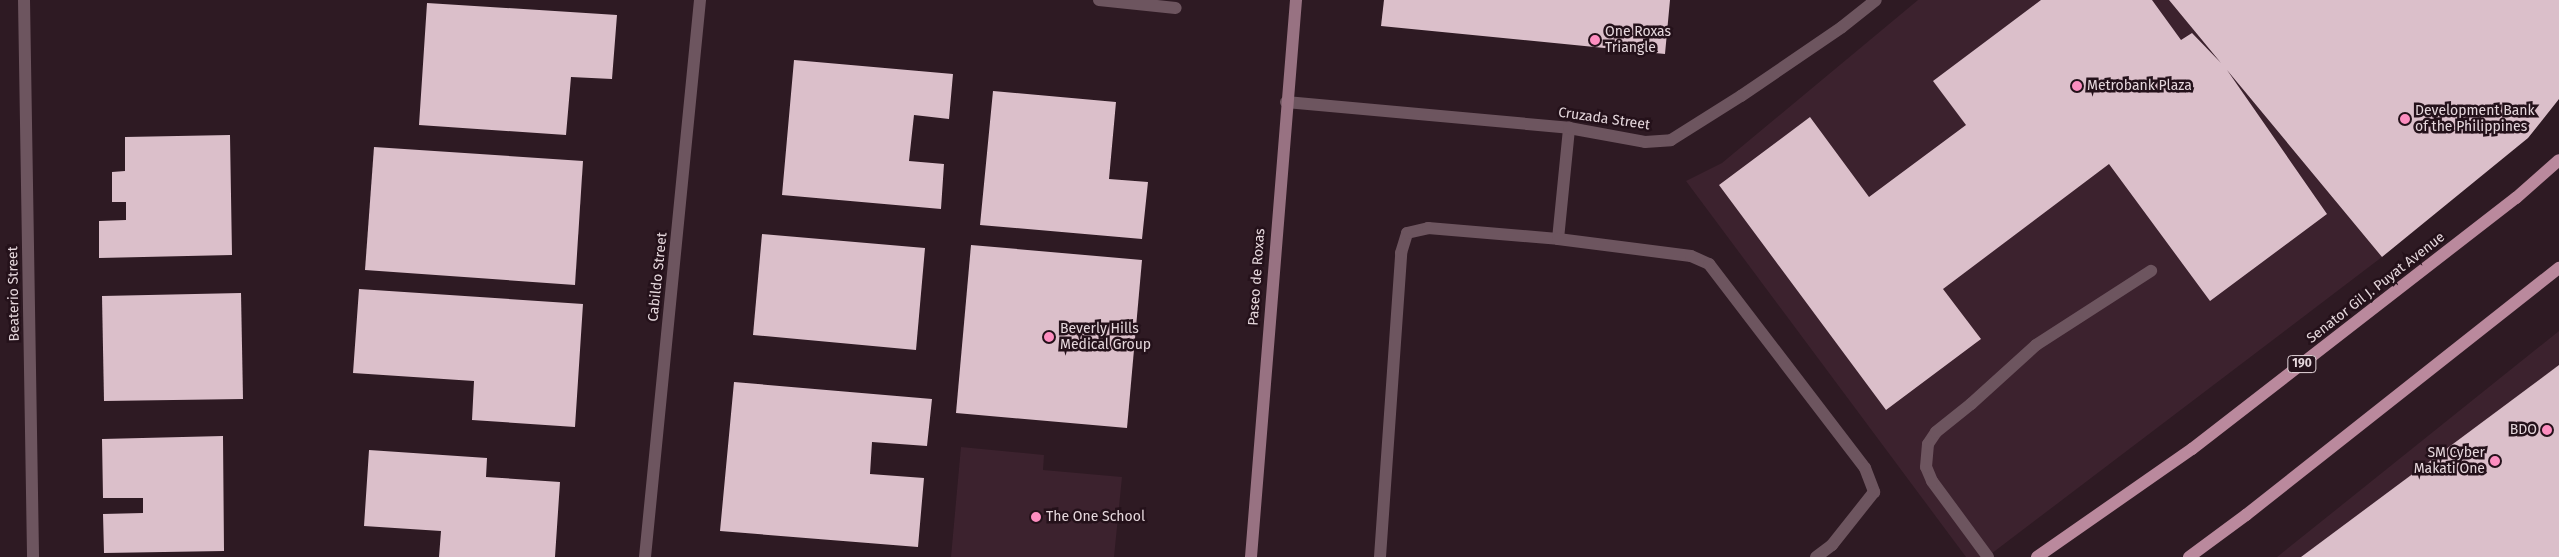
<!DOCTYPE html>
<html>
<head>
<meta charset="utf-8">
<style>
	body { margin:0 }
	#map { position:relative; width:2559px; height:557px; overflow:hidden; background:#2e1a23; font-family:"Fira Sans",sans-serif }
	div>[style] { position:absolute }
	.built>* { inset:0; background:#3c222e }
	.building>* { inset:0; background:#dbbfca }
	.service>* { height:12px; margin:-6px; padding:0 6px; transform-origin:6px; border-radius:6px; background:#6d555f }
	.minor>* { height:12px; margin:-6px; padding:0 6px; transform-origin:6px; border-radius:6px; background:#6d555f }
	.secondary>* { height:12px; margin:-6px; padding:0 6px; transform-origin:6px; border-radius:6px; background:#987282 }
	.primary>* { height:12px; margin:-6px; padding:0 6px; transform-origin:6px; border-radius:6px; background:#ba899d }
	.dots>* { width:14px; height:14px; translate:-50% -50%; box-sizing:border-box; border:2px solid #24111a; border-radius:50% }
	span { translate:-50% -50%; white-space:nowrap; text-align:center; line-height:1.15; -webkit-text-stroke:5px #24111a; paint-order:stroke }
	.shield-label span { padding:1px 4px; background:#24111a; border:1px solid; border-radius:4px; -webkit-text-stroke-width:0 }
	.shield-label { font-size:12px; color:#e6d8dd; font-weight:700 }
	.poi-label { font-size:14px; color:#e6d8dd }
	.left { translate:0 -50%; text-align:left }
	.right { translate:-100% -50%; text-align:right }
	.street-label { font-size:14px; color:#e6d8dd }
</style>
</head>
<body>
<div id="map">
	<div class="built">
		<i style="clip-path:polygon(1918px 0,2169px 0,2382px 257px,1987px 557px,1966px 557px,1686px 181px,1722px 163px)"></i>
		<i style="clip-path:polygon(2559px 331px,2559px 557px,2276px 557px,2277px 557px)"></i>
		<i style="clip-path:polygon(961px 447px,1044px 455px,1043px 470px,1122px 477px,1114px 557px,951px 557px)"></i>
	</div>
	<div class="building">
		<i style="clip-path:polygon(1384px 0,1670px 0,1665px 54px,1381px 26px)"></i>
		<i style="clip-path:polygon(2041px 0,2152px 0,2181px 40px,2192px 33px,2221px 63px,2169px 0,2559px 0,2559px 99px,2528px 138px,2382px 257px,2227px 70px,2327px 214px,2210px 301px,2109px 164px,1943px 289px,1981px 339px,1886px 410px,1719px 185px,1810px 117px,1869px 197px,1966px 125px,1933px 81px)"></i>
		<i style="clip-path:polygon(427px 3px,617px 15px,612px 79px,571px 77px,566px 135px,419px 125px)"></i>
		<i style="clip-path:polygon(794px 60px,953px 74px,949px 119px,914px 115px,909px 161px,944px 164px,941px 209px,782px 195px)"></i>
		<i style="clip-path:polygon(993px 91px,1116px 102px,1109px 179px,1148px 182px,1142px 239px,980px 225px)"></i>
		<i style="clip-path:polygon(230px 135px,232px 255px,99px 258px,99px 221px,126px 220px,126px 202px,112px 202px,112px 172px,125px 171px,125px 137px)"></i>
		<i style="clip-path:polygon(374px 147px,583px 161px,575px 285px,365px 270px)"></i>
		<i style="clip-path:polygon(762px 234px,925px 248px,916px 350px,753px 335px)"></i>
		<i style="clip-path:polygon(971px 245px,1142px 260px,1127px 428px,956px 413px)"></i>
		<i style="clip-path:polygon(359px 289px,583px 304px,575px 427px,472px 420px,474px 381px,353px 373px)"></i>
		<i style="clip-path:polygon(241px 293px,243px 399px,104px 401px,102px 296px)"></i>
		<i style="clip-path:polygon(2559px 365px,2559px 557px,2301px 557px)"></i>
		<i style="clip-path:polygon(734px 382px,932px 399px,927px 446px,872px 442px,870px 474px,924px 478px,918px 547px,720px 531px)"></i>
		<i style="clip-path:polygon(223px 436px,224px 551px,104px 553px,103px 514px,143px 513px,143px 498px,103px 498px,102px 439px)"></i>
		<i style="clip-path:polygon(369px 450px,487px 458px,486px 477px,560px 482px,555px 557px,439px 557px,441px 531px,364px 526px)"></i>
	</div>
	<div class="service">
		<i style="left:1558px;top:239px;width:112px;rotate:-84.3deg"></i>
		<i style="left:1380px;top:557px;width:305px;rotate:-86deg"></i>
		<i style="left:1401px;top:253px;width:21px;rotate:-73deg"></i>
		<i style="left:1407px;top:233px;width:22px;rotate:-13deg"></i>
		<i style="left:1428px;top:228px;width:130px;rotate:4.8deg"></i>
		<i style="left:1558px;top:239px;width:134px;rotate:7.3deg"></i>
		<i style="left:1691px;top:256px;width:20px;rotate:24deg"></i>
		<i style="left:1709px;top:264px;width:257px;rotate:52.6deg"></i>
		<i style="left:1865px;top:468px;width:26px;rotate:69deg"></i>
		<i style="left:1874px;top:492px;width:68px;rotate:128.4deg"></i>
		<i style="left:1832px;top:545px;width:20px;rotate:143deg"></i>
		<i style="left:1988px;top:557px;width:94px;rotate:-126.4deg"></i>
		<i style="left:1932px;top:481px;width:15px;rotate:-113deg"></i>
		<i style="left:1926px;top:467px;width:23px;rotate:-85deg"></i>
		<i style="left:1928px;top:444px;width:14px;rotate:-56deg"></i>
		<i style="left:1936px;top:432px;width:45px;rotate:-38.7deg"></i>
		<i style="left:1971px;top:404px;width:88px;rotate:-42.2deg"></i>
		<i style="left:2036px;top:345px;width:137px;rotate:-32.8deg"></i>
	</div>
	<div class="minor">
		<i style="left:24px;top:0;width:557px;rotate:89.07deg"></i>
		<i style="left:1099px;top:0;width:77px;rotate:5.9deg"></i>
		<i style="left:1286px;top:102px;width:284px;rotate:5.2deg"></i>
		<i style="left:1569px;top:128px;width:77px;rotate:10.4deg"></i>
		<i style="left:1645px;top:142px;width:26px;rotate:-4deg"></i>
		<i style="left:1671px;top:140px;width:83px;rotate:-32.2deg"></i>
		<i style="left:1741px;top:96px;width:122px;rotate:-34.3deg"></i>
		<i style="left:1842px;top:27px;width:43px;rotate:-38.5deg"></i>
		<i style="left:645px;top:557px;width:560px;rotate:-84.36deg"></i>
	</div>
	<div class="secondary">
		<i style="left:1251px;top:557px;width:559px;rotate:-85.38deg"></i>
	</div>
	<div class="primary">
		<i style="left:2037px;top:557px;width:189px;rotate:-34.9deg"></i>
		<i style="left:2192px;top:449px;width:410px;rotate:-37.8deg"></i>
		<i style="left:2516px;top:198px;width:57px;rotate:-41.5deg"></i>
		<i style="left:2189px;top:557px;width:71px;rotate:-36.4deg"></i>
		<i style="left:2246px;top:515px;width:399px;rotate:-38.3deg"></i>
	</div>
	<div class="dots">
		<i style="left:1595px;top:40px;background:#fd8ec0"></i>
		<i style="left:2077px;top:86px;background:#fd8ec0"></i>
		<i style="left:2405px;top:119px;background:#fd8ec0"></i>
		<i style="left:1049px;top:337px;background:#fd8ec0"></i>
		<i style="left:2547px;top:430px;background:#fd8ec0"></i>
		<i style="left:2495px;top:461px;background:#fd8ec0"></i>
		<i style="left:1036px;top:517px;background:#fd8ec0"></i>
	</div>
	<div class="shield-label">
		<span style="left:2302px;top:364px">190</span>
	</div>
	<div class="poi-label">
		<span class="left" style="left:1605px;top:40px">One Roxas<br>Triangle</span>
		<span class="left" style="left:2087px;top:86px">Metrobank Plaza</span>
		<span class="left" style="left:2415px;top:119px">Development Bank<br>of the Philippines</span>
		<span class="left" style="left:1060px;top:337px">Beverly Hills<br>Medical Group</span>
		<span class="right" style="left:2537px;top:430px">BDO</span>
		<span class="right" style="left:2485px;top:461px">SM Cyber<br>Makati One</span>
		<span class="left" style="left:1046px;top:517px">The One School</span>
	</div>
	<div class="street-label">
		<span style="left:1604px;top:119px;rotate:8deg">Cruzada Street</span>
		<span style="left:658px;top:277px;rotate:-84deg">Cabildo Street</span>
		<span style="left:1257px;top:277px;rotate:-86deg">Paseo de Roxas</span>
		<span style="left:2376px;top:288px;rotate:-38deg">Senator Gil J. Puyat Avenue</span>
		<span style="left:14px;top:294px;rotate:-91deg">Beaterio Street</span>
	</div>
</div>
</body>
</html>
